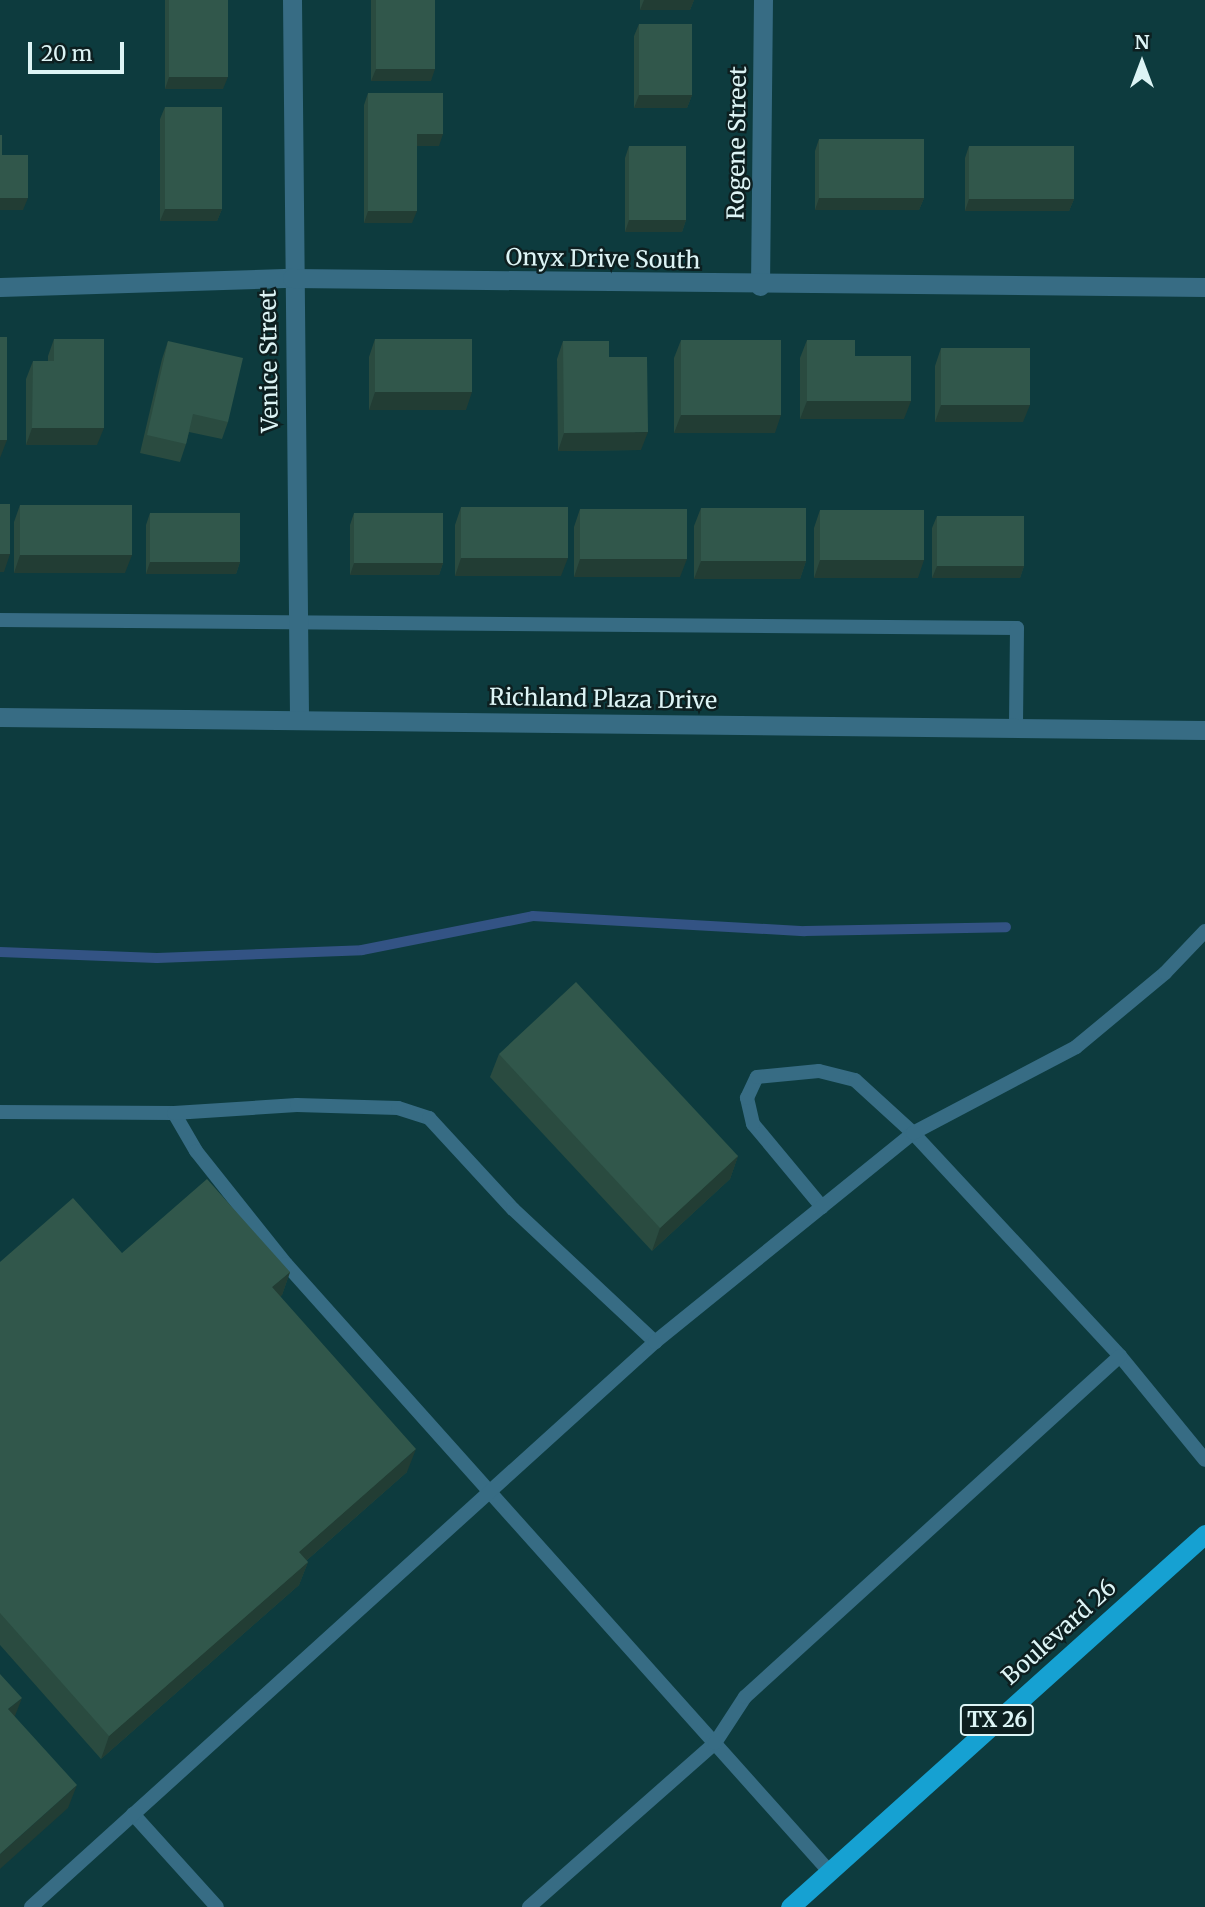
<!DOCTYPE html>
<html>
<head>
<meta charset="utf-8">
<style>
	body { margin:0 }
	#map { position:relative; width:1205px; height:1907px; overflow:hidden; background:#0d3b3e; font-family:Merriweather,serif }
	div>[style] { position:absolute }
	.stream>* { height:10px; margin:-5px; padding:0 5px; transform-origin:5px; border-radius:5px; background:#335384 }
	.service>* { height:14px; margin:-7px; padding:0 7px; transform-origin:7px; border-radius:7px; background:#376c84 }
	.minor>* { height:19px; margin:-9.5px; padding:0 9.5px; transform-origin:9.5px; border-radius:9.5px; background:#376c84 }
	.primary>* { height:19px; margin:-9.5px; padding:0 9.5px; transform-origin:9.5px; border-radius:9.5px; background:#16a1d2 }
	.wall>* { inset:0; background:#2a4b40 }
	.shaded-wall>* { inset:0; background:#223d34 }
	.building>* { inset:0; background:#31574b }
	span { translate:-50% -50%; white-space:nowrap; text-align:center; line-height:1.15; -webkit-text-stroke:5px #0d1f20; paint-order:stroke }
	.shield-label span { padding:2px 5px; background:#0d1f20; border:2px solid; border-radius:5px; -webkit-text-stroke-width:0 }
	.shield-label { font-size:21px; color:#ddf4f5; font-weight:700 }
	.street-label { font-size:23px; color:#ddf4f5 }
	.north { position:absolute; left:1107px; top:28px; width:70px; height:70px; -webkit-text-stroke:5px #0d1f20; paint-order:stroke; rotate:0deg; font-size:19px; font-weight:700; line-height:28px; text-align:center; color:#ddf4f5 }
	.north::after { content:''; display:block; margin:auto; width:24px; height:32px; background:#ddf4f5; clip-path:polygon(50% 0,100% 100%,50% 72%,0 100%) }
	.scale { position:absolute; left:28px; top:42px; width:96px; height:32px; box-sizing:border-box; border:4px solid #ddf4f5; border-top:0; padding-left:9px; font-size:21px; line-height:24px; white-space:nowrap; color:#ddf4f5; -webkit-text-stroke:5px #0d1f20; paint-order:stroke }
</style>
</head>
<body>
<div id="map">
	<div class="stream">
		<i style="left:0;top:952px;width:157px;rotate:2.2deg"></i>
		<i style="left:157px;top:958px;width:205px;rotate:-2.2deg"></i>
		<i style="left:362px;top:950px;width:174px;rotate:-11.2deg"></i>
		<i style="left:533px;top:916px;width:272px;rotate:3.2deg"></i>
		<i style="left:805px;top:931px;width:201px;rotate:-1.1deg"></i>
	</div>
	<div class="service">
		<i style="left:0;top:620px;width:1017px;rotate:0.45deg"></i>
		<i style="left:1017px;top:628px;width:100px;rotate:90.6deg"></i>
		<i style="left:0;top:1112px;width:174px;rotate:0.3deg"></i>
		<i style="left:174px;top:1113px;width:44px;rotate:59.9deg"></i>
		<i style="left:196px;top:1151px;width:144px;rotate:51.5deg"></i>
		<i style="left:286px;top:1264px;width:814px;rotate:48.19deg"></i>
		<i style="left:174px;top:1113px;width:123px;rotate:-3.7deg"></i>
		<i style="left:297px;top:1105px;width:101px;rotate:1.7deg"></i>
		<i style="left:398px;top:1108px;width:33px;rotate:18deg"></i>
		<i style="left:429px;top:1118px;width:124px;rotate:47.3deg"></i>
		<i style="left:513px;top:1209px;width:195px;rotate:43.1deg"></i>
		<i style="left:822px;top:1207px;width:108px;rotate:-129.7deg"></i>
		<i style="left:753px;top:1124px;width:27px;rotate:-103deg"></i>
		<i style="left:747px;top:1098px;width:23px;rotate:-65deg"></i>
		<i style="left:757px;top:1077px;width:62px;rotate:-5.5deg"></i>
		<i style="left:819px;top:1071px;width:37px;rotate:14deg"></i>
		<i style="left:855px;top:1080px;width:79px;rotate:42.4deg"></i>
		<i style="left:913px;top:1133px;width:304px;rotate:47.1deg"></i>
		<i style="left:1120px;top:1356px;width:134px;rotate:50.7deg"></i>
		<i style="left:133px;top:1814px;width:125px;rotate:47.9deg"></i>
		<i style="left:31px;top:1907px;width:842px;rotate:-42.16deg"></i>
		<i style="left:655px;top:1342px;width:332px;rotate:-39deg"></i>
		<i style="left:913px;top:1133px;width:184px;rotate:-27.8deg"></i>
		<i style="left:1076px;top:1047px;width:116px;rotate:-39.7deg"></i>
		<i style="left:1165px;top:973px;width:58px;rotate:-46.4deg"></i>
		<i style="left:529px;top:1907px;width:248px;rotate:-41.4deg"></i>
		<i style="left:715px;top:1743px;width:55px;rotate:-56.9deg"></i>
		<i style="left:745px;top:1697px;width:507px;rotate:-42.28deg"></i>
	</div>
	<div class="minor">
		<i style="left:292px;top:0;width:720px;rotate:89.44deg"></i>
		<i style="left:760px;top:286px;width:286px;rotate:-89.4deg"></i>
		<i style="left:0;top:287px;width:292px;rotate:-1.8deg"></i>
		<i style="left:292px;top:278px;width:913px;rotate:0.56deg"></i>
		<i style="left:0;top:717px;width:1205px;rotate:0.62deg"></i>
	</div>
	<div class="primary">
		<i style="left:790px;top:1907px;width:558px;rotate:-41.95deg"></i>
	</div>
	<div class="wall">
		<i style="clip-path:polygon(165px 0,228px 0,223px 89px,165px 89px)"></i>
		<i style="clip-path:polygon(371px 0,435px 0,431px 81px,371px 81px)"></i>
		<i style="clip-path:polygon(640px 0,694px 0,690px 10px,640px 10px)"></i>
		<i style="clip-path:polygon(639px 24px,692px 95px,687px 108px,634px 108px,634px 36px)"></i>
		<i style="clip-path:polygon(368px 93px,439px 146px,417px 146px,412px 223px,364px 223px,364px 105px)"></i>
		<i style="clip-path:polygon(165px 107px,222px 209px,217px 221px,160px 221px,160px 119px)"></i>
		<i style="clip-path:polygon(819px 139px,924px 198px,919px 210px,815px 210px,815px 151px)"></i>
		<i style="clip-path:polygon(629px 146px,686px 220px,682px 232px,625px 232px,625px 158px)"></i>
		<i style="clip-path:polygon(969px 146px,1074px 199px,1069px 211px,965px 211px,965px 158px)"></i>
		<i style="clip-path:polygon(54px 339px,97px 445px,26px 445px,26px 379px,33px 361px,48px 361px,48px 356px)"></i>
		<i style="clip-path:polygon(375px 339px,466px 410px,369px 410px,369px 357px)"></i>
		<i style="clip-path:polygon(681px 340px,775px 433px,674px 433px,674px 358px)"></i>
		<i style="clip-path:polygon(807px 340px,855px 356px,904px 419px,800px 419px,800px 358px)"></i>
		<i style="clip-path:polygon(168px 341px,228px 422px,222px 439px,189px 432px,186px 444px,180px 462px,140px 453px,162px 359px)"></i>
		<i style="clip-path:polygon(563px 341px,609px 357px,641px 450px,558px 451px,557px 359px)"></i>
		<i style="clip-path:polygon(941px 348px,1023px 422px,935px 422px,935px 366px)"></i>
		<i style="clip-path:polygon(20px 505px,125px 573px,14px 573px,14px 522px)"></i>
		<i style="clip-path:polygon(461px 507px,561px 576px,455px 576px,455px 525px)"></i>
		<i style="clip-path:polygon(701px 508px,806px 561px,800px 579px,694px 579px,694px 526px)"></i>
		<i style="clip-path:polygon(580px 509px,680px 577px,574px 577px,574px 527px)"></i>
		<i style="clip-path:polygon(820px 510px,918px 578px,814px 578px,814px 528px)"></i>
		<i style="clip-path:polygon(150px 513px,240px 562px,236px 574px,146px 574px,146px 525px)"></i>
		<i style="clip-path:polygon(354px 513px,443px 563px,439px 575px,350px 575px,350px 525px)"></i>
		<i style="clip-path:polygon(937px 516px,1024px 566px,1020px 578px,932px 578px,932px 528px)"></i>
		<i style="clip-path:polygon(499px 1054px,738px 1156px,730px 1179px,652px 1251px,490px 1077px)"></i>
		<i style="clip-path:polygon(122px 1253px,290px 1272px,282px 1295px,280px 1296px,407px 1472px,306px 1561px,308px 1562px,299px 1585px,101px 1759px,0 1645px,0 1262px)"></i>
	</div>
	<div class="shaded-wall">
		<i style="clip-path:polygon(644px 0,694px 0,690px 10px,640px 10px)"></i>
		<i style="clip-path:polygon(376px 69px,435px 69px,431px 81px,371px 81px)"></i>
		<i style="clip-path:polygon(169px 77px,228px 77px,223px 89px,165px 89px)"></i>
		<i style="clip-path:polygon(639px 95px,692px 95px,687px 108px,634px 108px)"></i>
		<i style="clip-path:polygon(417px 134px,443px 134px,439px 146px,412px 146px)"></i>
		<i style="clip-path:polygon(0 198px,28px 198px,23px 210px,0 210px)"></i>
		<i style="clip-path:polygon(819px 198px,924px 198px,919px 210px,815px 210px)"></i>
		<i style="clip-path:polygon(969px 199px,1074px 199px,1069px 211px,965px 211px)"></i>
		<i style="clip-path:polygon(165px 209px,222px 209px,217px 221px,160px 221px)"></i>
		<i style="clip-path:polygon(368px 211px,417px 211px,412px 223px,364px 223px)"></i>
		<i style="clip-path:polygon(629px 220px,686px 220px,682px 232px,625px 232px)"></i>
		<i style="clip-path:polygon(375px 392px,472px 392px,466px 410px,369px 410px)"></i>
		<i style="clip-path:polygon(807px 401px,911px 401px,904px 419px,800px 419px)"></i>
		<i style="clip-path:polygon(941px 405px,1030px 405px,1023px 422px,935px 422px)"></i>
		<i style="clip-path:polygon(681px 415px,781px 415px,775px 433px,674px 433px)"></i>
		<i style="clip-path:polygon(32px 428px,104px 428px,97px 445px,26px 445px)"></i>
		<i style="clip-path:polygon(648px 432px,641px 450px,558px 451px,564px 433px)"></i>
		<i style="clip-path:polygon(0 440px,7px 440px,0 458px)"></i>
		<i style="clip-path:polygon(0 554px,10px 554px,4px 572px,0 572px)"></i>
		<i style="clip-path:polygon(20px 555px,132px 555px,125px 573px,14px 573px)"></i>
		<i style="clip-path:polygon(461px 558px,568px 558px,561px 576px,455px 576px)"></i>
		<i style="clip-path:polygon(580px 559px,687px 559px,680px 577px,574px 577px)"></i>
		<i style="clip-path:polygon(820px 560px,924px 560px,918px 578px,814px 578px)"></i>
		<i style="clip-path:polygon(701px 561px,806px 561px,800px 579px,694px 579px)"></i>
		<i style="clip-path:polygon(150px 562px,240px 562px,236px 574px,146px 574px)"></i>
		<i style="clip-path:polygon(354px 563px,443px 563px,439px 575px,350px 575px)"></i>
		<i style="clip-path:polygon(937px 566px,1024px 566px,1020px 578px,932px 578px)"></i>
		<i style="clip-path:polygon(738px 1156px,730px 1179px,652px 1251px,660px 1228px)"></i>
		<i style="clip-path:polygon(290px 1272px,282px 1295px,264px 1310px,272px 1287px)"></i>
		<i style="clip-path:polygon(416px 1449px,407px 1472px,290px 1575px,299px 1552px)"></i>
		<i style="clip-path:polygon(308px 1562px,299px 1585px,101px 1759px,109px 1736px)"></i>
		<i style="clip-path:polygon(22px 1698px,13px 1721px,8px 1709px)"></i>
		<i style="clip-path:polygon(77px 1785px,68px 1808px,0 1869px,0 1854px)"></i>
	</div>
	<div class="building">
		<i style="clip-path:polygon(169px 0,228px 0,228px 77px,169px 77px)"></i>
		<i style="clip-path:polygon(376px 0,435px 0,435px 69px,376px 69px)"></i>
		<i style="clip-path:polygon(639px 24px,692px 24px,692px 95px,639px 95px)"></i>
		<i style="clip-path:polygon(368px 93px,443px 93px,443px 134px,417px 134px,417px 211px,368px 211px)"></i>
		<i style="clip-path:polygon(165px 107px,222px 107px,222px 209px,165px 209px)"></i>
		<i style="clip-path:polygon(0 135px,2px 135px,2px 155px,28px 155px,28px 198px,0 198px)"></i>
		<i style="clip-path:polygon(819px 139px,924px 139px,924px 198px,819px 198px)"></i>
		<i style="clip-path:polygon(629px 146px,686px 146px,686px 220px,629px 220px)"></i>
		<i style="clip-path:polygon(969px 146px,1074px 146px,1074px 199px,969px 199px)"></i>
		<i style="clip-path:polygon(0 337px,7px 337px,7px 440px,0 440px)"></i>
		<i style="clip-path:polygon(54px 339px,104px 339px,104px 428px,32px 428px,33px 361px,54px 361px)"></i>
		<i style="clip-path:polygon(375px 339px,472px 339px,472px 392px,375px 392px)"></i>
		<i style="clip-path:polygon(681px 340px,781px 340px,781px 415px,681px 415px)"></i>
		<i style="clip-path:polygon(807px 340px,855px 340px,855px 356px,911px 356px,911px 401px,807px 401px)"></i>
		<i style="clip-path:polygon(168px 341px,243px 358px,228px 422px,193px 414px,186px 444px,147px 435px)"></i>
		<i style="clip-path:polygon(563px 341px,609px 341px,609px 357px,647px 357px,648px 432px,564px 433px)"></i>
		<i style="clip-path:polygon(941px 348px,1030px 348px,1030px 405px,941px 405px)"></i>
		<i style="clip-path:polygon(0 504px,10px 504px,10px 554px,0 554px)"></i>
		<i style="clip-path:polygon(20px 505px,132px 505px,132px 555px,20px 555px)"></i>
		<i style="clip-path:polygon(461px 507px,568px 507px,568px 558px,461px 558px)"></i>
		<i style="clip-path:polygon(701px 508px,806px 508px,806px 561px,701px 561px)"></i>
		<i style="clip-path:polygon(580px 509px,687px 509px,687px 559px,580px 559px)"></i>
		<i style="clip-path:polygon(820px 510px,924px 510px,924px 560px,820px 560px)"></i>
		<i style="clip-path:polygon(150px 513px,240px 513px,240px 562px,150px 562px)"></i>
		<i style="clip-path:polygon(354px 513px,443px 513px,443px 563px,354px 563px)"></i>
		<i style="clip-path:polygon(937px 516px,1024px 516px,1024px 566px,937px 566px)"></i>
		<i style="clip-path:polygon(576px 982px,738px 1156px,660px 1228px,499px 1054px)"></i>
		<i style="clip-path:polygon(207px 1179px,290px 1272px,272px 1287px,416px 1449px,299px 1552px,308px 1562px,109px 1736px,0 1613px,0 1262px,73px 1198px,122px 1253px)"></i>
		<i style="clip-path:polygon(0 1674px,22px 1698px,8px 1709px,77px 1785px,0 1854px)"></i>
	</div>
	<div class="shield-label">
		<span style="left:997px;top:1720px">TX 26</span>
	</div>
	<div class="street-label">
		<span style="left:737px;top:143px;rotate:-89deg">Rogene Street</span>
		<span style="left:603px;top:259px;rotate:1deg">Onyx Drive South</span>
		<span style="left:269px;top:361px;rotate:-91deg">Venice Street</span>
		<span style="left:603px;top:699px;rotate:1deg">Richland Plaza Drive</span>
		<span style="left:1059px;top:1632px;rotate:-42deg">Boulevard 26</span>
	</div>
	<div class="north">N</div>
	<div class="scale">20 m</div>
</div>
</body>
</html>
